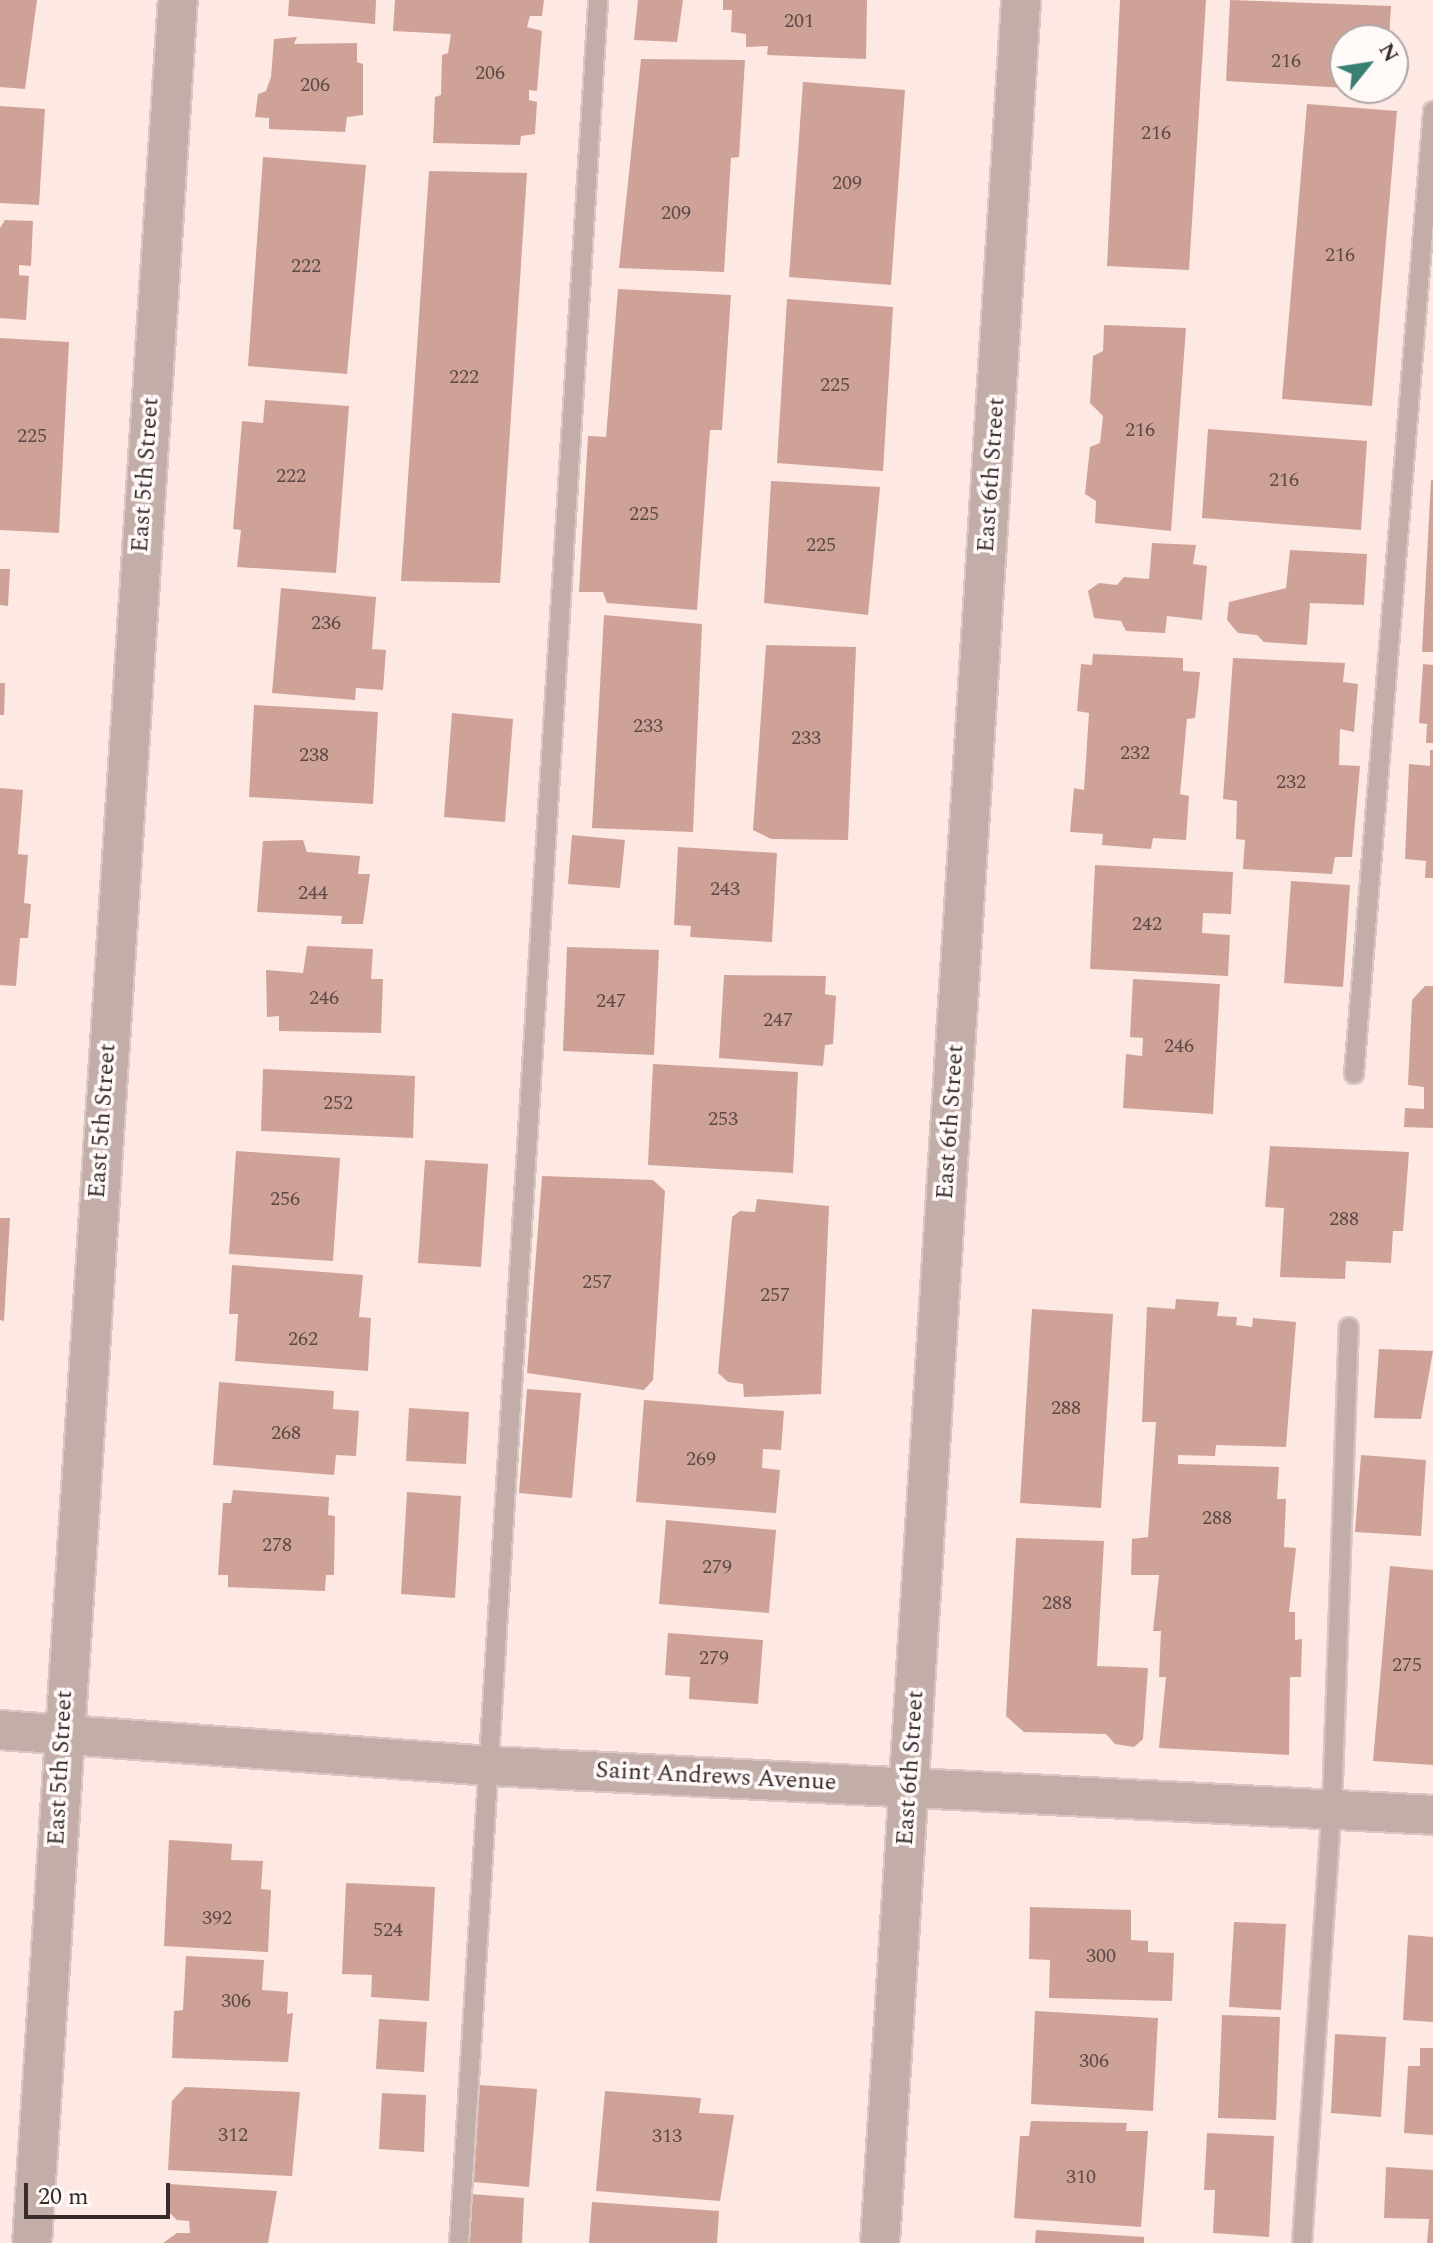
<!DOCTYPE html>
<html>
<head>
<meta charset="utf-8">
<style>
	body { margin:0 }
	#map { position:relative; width:1433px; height:2243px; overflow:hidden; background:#fde8e4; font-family:Spectral,serif }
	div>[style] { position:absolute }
	.building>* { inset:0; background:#cfa298 }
	.roads { filter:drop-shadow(2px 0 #d9c6c3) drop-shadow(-2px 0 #d9c6c3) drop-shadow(0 2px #d9c6c3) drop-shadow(0 -2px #d9c6c3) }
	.service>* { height:18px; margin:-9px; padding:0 9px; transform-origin:9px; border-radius:9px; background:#c2ada8 }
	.minor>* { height:38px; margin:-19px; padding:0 19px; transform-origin:19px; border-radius:19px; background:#c2ada8 }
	span { translate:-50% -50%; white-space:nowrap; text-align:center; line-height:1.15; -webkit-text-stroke:7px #fff9f8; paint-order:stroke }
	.number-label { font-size:20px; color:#5d4a46 }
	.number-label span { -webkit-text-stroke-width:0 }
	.street-label { font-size:24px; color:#372d2b }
	.north { position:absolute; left:1329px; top:24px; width:80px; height:80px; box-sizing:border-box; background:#fff9f8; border:2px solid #afa7a6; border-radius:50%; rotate:60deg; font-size:22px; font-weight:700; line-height:32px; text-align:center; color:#372d2b }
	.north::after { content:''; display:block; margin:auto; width:28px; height:36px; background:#397f74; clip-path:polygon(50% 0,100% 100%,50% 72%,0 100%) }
	.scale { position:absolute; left:24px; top:2183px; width:146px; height:36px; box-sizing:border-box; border:4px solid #372d2b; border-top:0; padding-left:10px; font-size:24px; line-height:28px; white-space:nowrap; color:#372d2b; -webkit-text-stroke:6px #fff9f8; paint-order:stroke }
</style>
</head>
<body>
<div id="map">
	<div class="building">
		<i style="clip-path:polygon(0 0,37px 0,25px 89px,0 87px)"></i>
		<i style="clip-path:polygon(289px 0,376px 0,375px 24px,288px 16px)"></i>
		<i style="clip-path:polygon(395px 0,544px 0,542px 16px,530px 16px,527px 27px,542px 31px,537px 91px,529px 90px,529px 100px,537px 102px,535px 134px,521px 136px,520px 145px,433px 143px,435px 97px,441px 95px,442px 55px,448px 53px,451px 34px,393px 31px)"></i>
		<i style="clip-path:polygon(638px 0,683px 0,677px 42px,634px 40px)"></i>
		<i style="clip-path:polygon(723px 0,867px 0,866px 59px,767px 55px,768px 46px,746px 47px,746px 34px,731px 32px,732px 10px,723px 10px)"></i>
		<i style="clip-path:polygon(1120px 0,1206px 0,1189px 270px,1107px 266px)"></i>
		<i style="clip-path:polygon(1230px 0,1391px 6px,1389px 40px,1345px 40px,1345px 88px,1226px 81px)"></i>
		<i style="clip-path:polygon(297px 37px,294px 44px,357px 43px,357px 62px,363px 64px,363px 115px,347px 117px,345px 132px,269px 129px,269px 118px,255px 117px,258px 94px,266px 91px,271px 77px,274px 39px)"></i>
		<i style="clip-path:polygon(641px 59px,745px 60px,739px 157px,731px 158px,724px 272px,619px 268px)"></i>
		<i style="clip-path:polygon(803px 82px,905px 90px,891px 285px,789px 277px)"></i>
		<i style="clip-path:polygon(1307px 104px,1397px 111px,1372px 406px,1282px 399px)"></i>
		<i style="clip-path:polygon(0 106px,45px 109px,39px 205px,0 203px)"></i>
		<i style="clip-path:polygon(263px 157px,366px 165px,347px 374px,248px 366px)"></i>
		<i style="clip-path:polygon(429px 171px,527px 173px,500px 583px,401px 581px)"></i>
		<i style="clip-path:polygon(5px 220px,33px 221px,31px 266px,19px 265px,19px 275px,29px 276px,26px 320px,0 318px,0 228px)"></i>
		<i style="clip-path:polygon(618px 289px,731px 295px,722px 430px,710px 430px,697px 610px,607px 603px,603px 592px,579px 592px,588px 436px,606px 437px)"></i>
		<i style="clip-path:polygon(787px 299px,893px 307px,883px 471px,777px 463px)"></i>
		<i style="clip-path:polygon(1104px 325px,1186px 328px,1171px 531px,1095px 523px,1096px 501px,1085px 494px,1090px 447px,1100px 443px,1103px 416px,1090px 403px,1093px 356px,1103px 351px)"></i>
		<i style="clip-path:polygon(0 338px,69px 342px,59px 533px,0 530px)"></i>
		<i style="clip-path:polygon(265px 400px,349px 406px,336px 573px,237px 567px,241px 530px,233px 529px,242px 421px,263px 423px)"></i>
		<i style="clip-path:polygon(1208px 429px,1367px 441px,1361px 530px,1202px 518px)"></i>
		<i style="clip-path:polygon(1431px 480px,1433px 480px,1433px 652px,1422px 652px)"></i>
		<i style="clip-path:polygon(771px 481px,880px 487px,868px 615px,764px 603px)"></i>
		<i style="clip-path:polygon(1152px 543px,1196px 545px,1193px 564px,1207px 566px,1202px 620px,1167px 616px,1165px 633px,1126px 631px,1121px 621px,1094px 618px,1088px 591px,1099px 583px,1117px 585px,1124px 577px,1149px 579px)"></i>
		<i style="clip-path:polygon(1290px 550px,1367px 554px,1364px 605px,1310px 603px,1307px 645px,1264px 642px,1257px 635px,1238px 633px,1227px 620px,1229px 602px,1286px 588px)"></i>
		<i style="clip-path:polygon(0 569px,10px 569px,8px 606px,0 605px)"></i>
		<i style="clip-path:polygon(281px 588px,376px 597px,372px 649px,386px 650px,383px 690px,356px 688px,355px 700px,272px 693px)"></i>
		<i style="clip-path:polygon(604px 615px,702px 624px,693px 832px,592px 828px)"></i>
		<i style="clip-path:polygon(766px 645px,856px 647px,848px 840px,771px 839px,753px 830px)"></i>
		<i style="clip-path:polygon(1093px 654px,1183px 658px,1183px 671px,1200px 672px,1195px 718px,1187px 719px,1180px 794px,1189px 796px,1186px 840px,1153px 838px,1151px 849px,1102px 845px,1103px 834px,1070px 832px,1074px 788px,1084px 790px,1089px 713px,1077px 711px,1081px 664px,1092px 665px)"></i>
		<i style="clip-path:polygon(1233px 658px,1345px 663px,1343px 682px,1358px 684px,1354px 732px,1340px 729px,1339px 765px,1360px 766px,1352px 857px,1335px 857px,1332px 874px,1243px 869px,1245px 840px,1236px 839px,1237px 801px,1223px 799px)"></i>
		<i style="clip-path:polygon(1423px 664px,1433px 665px,1433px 743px,1426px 743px,1427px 724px,1419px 723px)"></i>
		<i style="clip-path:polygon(0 683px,5px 683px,4px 715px,0 715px)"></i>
		<i style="clip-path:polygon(254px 705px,378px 712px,373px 804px,249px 797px)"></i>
		<i style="clip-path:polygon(452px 713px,513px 719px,505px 822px,444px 817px)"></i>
		<i style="clip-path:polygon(1430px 750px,1433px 750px,1433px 878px,1425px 878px,1426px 861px,1405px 859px,1409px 764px,1430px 766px)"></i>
		<i style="clip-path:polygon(0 788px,23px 790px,18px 854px,28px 855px,24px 903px,31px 904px,28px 938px,20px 938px,16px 986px,0 985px)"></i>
		<i style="clip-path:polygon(572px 835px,625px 840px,620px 888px,568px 884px)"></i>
		<i style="clip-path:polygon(303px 840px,307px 852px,360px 856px,358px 874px,370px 874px,363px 924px,341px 924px,342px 916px,257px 912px,263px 841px)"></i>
		<i style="clip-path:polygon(678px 847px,777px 853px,772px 942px,690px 937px,691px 926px,674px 925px)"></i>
		<i style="clip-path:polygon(1095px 865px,1233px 872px,1231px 914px,1203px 913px,1202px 933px,1230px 935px,1228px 976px,1090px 969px)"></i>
		<i style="clip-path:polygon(1291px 881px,1350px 885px,1343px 987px,1284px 983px)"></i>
		<i style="clip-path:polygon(307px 946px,373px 949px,371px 979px,383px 979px,381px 1033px,279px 1031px,279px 1016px,267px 1017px,266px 970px,303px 973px)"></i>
		<i style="clip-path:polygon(567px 947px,659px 950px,654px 1055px,563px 1051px)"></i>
		<i style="clip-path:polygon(724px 975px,826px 976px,825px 994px,836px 996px,833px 1044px,825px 1045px,823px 1066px,719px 1058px)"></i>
		<i style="clip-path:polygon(1133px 979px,1220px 984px,1213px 1114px,1123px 1108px,1126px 1054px,1142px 1056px,1143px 1038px,1130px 1037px)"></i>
		<i style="clip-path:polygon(1425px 986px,1433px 986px,1433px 1128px,1404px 1127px,1405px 1108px,1424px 1109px,1424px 1087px,1408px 1085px,1412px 1000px)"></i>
		<i style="clip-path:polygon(653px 1064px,798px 1072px,793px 1173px,648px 1165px)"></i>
		<i style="clip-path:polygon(263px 1069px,415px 1076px,413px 1138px,261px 1131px)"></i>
		<i style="clip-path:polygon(1270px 1146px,1409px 1152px,1403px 1231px,1393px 1231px,1391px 1263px,1346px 1261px,1345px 1279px,1280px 1277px,1284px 1208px,1265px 1207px)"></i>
		<i style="clip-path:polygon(236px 1151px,340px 1158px,333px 1261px,229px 1254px)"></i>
		<i style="clip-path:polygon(425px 1160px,488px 1164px,481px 1267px,418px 1263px)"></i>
		<i style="clip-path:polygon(542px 1176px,653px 1180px,665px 1191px,653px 1380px,644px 1390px,527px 1373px)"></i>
		<i style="clip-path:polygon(757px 1199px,829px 1206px,821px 1394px,744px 1397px,743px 1384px,728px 1382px,718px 1373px,732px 1217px,740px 1211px,755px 1212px)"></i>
		<i style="clip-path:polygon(0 1218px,10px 1218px,4px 1321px,0 1320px)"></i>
		<i style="clip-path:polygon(232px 1265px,363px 1275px,359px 1317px,371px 1318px,368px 1371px,235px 1361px,238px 1314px,229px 1314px)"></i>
		<i style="clip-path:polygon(1176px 1299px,1219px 1302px,1217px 1316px,1237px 1317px,1236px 1325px,1252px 1327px,1253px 1318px,1296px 1322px,1286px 1447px,1216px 1445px,1215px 1456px,1178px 1455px,1178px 1464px,1279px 1467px,1277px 1499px,1286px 1499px,1284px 1547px,1296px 1548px,1289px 1612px,1295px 1612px,1295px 1640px,1302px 1639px,1301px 1677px,1290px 1677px,1289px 1755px,1159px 1748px,1166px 1677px,1159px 1677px,1161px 1631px,1153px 1631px,1159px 1575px,1131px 1575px,1132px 1539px,1148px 1537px,1156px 1422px,1142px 1422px,1147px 1307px,1175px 1309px)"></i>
		<i style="clip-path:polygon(1032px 1309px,1113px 1314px,1101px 1508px,1020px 1503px)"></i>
		<i style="clip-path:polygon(1379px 1349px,1433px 1351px,1421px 1419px,1374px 1418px)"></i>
		<i style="clip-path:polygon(219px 1382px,334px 1391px,333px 1409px,359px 1411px,356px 1456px,336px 1455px,334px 1475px,213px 1465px)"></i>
		<i style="clip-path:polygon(527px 1389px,581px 1393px,572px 1498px,519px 1493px)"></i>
		<i style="clip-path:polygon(644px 1400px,784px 1411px,781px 1450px,763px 1449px,762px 1468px,780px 1470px,776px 1513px,636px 1502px)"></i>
		<i style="clip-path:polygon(409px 1408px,469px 1412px,466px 1464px,406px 1461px)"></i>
		<i style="clip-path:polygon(1361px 1455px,1426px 1460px,1421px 1536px,1355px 1532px)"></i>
		<i style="clip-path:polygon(233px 1490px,329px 1497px,328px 1515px,335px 1516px,334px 1575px,326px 1575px,325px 1591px,228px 1587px,228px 1575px,218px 1575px,223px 1503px,231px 1503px)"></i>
		<i style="clip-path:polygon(407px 1492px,461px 1496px,455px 1598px,401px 1594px)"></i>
		<i style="clip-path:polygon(666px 1520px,776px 1530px,769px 1613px,659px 1604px)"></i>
		<i style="clip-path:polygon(1016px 1538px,1104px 1541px,1097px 1666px,1148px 1668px,1143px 1739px,1134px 1747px,1115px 1744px,1106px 1734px,1024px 1732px,1006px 1716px)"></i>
		<i style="clip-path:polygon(1390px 1566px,1433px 1570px,1433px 1765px,1373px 1761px)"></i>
		<i style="clip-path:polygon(668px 1633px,763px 1640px,758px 1704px,689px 1699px,690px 1677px,665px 1675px)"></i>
		<i style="clip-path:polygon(169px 1840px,232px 1844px,231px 1860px,263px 1861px,261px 1889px,271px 1890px,268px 1952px,164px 1946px)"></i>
		<i style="clip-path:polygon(346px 1883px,435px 1887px,429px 2001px,371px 1997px,372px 1975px,342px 1974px)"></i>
		<i style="clip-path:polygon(1030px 1907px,1131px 1910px,1131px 1940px,1148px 1941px,1148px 1952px,1174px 1953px,1172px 2001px,1049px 1998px,1050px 1960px,1029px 1959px)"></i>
		<i style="clip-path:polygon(1234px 1922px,1286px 1924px,1281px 2010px,1229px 2007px)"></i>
		<i style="clip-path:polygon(1408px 1935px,1433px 1937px,1433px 2022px,1403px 2020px)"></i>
		<i style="clip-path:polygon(186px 1956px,264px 1960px,262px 1990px,288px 1992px,287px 2014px,293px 2013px,288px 2062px,172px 2058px,174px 2011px,183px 2010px)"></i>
		<i style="clip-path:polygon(1035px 2011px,1158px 2018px,1153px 2111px,1031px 2104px)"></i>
		<i style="clip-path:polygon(1222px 2015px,1280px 2017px,1276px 2120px,1218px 2118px)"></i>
		<i style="clip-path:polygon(379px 2019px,427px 2022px,424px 2072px,376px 2069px)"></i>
		<i style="clip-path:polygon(1335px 2034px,1386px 2037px,1381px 2117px,1331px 2113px)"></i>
		<i style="clip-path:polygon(1420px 2048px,1433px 2048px,1433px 2135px,1404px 2133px,1408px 2066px,1420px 2066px)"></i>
		<i style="clip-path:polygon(480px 2085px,537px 2089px,529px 2187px,474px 2182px)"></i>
		<i style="clip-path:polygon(185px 2087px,300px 2092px,292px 2176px,168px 2170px,172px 2101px)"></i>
		<i style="clip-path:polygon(605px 2091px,701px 2098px,699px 2113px,734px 2115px,720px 2201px,596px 2191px)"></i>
		<i style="clip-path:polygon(382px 2093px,426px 2095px,424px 2152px,379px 2149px)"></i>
		<i style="clip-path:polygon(1031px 2121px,1127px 2123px,1126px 2131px,1148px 2131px,1141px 2227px,1014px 2218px,1020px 2136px,1029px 2136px)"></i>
		<i style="clip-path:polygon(1207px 2133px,1274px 2136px,1269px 2237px,1213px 2233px,1215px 2190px,1204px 2190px)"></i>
		<i style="clip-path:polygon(1386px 2167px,1433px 2170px,1433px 2243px,1427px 2243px,1429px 2219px,1384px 2218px)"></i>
		<i style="clip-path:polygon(169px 2184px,277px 2191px,268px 2243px,163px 2243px,177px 2233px,190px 2233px,189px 2221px,177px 2220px,167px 2210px)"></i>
		<i style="clip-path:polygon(470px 2194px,524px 2198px,522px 2243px,467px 2243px)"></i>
		<i style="clip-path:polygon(592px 2202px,719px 2211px,717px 2243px,589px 2243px)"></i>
		<i style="clip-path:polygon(1036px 2230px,1144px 2237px,1144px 2243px,1035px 2243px)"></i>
	</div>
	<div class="roads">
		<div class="service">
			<i style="left:1354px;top:1074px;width:966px;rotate:-85.31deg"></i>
			<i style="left:459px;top:2243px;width:2247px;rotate:-86.45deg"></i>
			<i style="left:1302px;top:2243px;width:436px;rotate:-86.1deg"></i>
			<i style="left:1332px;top:1808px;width:481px;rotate:-88deg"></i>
		</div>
		<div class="minor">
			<i style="left:0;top:1730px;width:491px;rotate:4.2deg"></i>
			<i style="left:490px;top:1766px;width:944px;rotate:2.97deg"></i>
			<i style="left:32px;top:2243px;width:2248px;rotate:-86.28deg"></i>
			<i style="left:880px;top:2243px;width:2247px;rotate:-86.4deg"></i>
		</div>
	</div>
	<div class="number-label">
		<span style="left:799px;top:21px">201</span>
		<span style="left:1286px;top:61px">216</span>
		<span style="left:490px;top:73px">206</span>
		<span style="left:315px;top:85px">206</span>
		<span style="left:1156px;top:133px">216</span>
		<span style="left:847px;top:183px">209</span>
		<span style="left:676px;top:213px">209</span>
		<span style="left:1340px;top:255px">216</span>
		<span style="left:306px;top:266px">222</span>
		<span style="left:464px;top:377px">222</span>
		<span style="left:835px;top:385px">225</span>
		<span style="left:1140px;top:430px">216</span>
		<span style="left:32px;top:436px">225</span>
		<span style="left:291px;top:476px">222</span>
		<span style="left:1284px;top:480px">216</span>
		<span style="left:644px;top:514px">225</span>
		<span style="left:821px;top:545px">225</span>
		<span style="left:326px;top:623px">236</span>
		<span style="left:648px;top:726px">233</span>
		<span style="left:806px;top:738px">233</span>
		<span style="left:1135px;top:753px">232</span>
		<span style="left:314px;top:755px">238</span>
		<span style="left:1291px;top:782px">232</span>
		<span style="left:725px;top:889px">243</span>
		<span style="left:313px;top:893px">244</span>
		<span style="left:1147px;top:924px">242</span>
		<span style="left:324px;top:998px">246</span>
		<span style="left:611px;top:1001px">247</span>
		<span style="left:778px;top:1020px">247</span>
		<span style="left:1179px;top:1046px">246</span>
		<span style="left:338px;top:1103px">252</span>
		<span style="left:723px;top:1119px">253</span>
		<span style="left:285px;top:1199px">256</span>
		<span style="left:1344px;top:1219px">288</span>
		<span style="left:597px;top:1282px">257</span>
		<span style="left:775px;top:1295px">257</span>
		<span style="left:303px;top:1339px">262</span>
		<span style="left:1066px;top:1408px">288</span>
		<span style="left:286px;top:1433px">268</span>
		<span style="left:701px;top:1459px">269</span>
		<span style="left:1217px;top:1518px">288</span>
		<span style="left:277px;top:1545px">278</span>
		<span style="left:717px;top:1567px">279</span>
		<span style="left:1057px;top:1603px">288</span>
		<span style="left:714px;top:1658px">279</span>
		<span style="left:1407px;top:1665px">275</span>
		<span style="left:217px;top:1918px">392</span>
		<span style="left:388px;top:1930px">524</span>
		<span style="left:1101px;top:1956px">300</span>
		<span style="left:236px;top:2001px">306</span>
		<span style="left:1094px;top:2061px">306</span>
		<span style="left:233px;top:2135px">312</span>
		<span style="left:667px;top:2136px">313</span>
		<span style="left:1081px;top:2177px">310</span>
	</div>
	<div class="street-label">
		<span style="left:146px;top:475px;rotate:-86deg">East 5th Street</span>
		<span style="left:992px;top:475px;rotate:-86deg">East 6th Street</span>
		<span style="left:103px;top:1121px;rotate:-86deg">East 5th Street</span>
		<span style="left:951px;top:1122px;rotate:-86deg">East 6th Street</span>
		<span style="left:61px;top:1768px;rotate:-87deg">East 5th Street</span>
		<span style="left:911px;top:1768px;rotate:-86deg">East 6th Street</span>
		<span style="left:716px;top:1777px;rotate:3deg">Saint Andrews Avenue</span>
	</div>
	<div class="north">N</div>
	<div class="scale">20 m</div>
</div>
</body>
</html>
